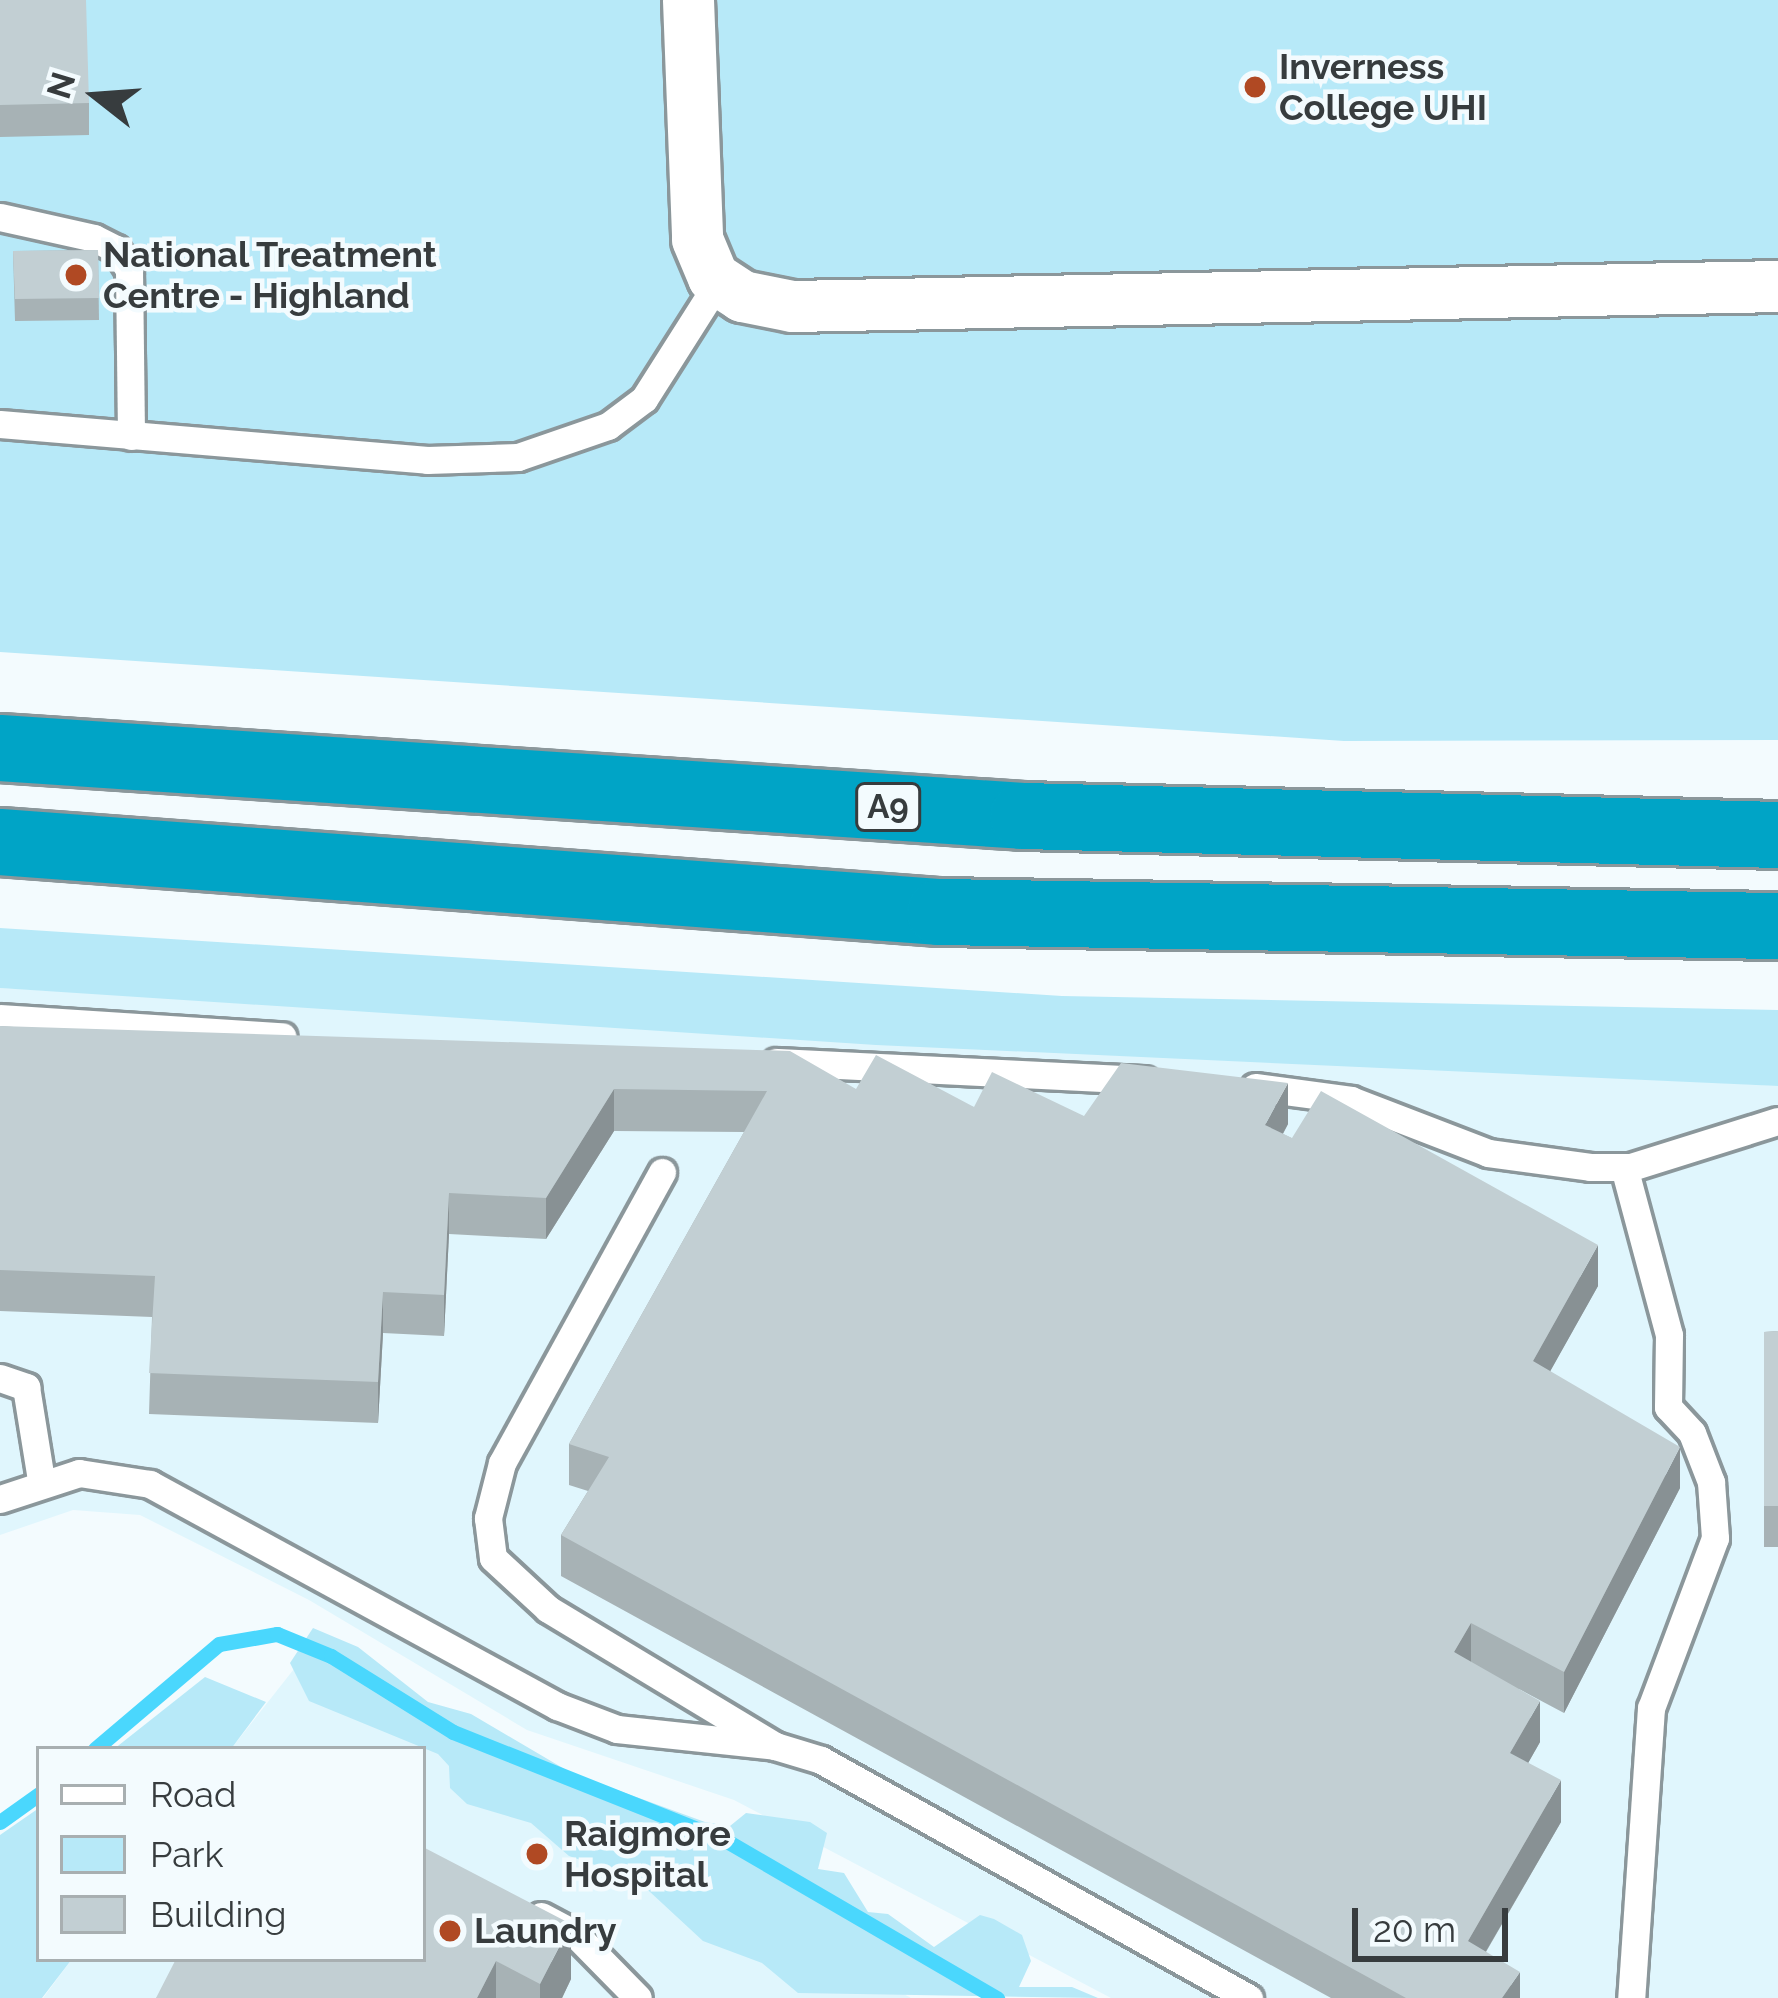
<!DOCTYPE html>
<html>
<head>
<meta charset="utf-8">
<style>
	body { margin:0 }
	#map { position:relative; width:1778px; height:1998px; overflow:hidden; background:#f3fbfe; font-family:Raleway,sans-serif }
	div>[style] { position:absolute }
	.built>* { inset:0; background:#e0f6fd }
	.green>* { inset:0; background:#b7e9f8 }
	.stream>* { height:15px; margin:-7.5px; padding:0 7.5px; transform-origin:7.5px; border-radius:7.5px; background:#4ad7fd }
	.roads { filter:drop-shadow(3px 0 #8b979b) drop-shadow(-3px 0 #8b979b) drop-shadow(0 3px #8b979b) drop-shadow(0 -3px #8b979b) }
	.lane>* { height:27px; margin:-13.5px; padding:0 13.5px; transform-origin:13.5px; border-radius:13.5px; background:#fff }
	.street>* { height:51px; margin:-25.5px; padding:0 25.5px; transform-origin:25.5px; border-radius:25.5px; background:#fff }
	.highway>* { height:66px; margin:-33px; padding:0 33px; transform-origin:33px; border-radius:33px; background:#00a4c6 }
	.wall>* { inset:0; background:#a7b2b5 }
	.shaded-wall>* { inset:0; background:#889194 }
	.building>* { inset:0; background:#c2cfd3 }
	.dots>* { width:33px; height:33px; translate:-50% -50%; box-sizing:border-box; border:6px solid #f3fbfe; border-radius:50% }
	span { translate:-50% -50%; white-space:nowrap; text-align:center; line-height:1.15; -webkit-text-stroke:9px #f3fbfe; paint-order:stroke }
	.shield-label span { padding:3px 9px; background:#f3fbfe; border:3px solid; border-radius:9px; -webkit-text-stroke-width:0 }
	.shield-label { font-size:33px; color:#373c3e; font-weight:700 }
	.poi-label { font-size:36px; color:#373c3e; font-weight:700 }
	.left { translate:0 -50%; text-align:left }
	.legend { position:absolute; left:36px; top:1746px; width:390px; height:216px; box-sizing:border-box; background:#f3fbfe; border:3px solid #a8afb1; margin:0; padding:15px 21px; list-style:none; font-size:36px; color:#373c3e }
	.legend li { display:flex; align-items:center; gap:24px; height:60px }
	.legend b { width:60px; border:3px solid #a8afb1 }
	.north { position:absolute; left:36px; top:36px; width:120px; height:120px; -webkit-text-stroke:9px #f3fbfe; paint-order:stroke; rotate:287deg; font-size:33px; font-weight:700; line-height:48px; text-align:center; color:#373c3e }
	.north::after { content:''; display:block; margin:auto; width:42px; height:54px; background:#373c3e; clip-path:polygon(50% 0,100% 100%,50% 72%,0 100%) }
	.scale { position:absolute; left:1352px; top:1908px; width:156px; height:54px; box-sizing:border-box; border:6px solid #373c3e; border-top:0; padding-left:15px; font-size:36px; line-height:42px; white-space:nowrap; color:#373c3e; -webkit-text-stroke:9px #f3fbfe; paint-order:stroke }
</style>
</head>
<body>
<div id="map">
	<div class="built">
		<i style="clip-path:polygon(0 988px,1778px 1086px,1778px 1998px,1111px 1998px,734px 1800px,527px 1730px,309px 1600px,140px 1515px,73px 1510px,0 1535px)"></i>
		<i style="clip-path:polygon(301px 1660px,911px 1998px,43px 1998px,72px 1959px,423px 1959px,423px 1749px,231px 1749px)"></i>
	</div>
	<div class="green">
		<i style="clip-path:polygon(0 0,1778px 0,1778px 740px,1344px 741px,0 652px)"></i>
		<i style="clip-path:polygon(0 928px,1062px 996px,1778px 1010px,1778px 1086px,876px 1045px,0 988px)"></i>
		<i style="clip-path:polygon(313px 1628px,358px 1647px,428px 1702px,471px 1714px,573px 1774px,705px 1822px,730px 1826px,746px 1813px,810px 1822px,827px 1833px,818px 1869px,844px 1873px,868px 1912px,888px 1914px,934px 1947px,980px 1915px,994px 1919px,1022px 1935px,1031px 1961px,1019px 1987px,1072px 1987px,1098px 1998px,798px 1993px,762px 1963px,703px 1941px,636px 1879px,569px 1856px,531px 1823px,467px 1804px,450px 1788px,449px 1766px,438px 1754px,309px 1701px,290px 1663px)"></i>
		<i style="clip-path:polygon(205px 1677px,266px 1702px,231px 1749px,114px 1749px)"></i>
		<i style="clip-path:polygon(39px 1808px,39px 1959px,72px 1959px,42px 1998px,0 1998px,0 1835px)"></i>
	</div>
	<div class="stream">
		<i style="left:95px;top:1749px;width:162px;rotate:-40.3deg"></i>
		<i style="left:219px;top:1644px;width:59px;rotate:-9.8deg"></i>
		<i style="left:277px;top:1634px;width:58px;rotate:22.2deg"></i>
		<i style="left:331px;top:1656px;width:144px;rotate:31.9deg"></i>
		<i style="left:453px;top:1732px;width:293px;rotate:21.7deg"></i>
		<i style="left:725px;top:1840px;width:315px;rotate:30.2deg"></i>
		<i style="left:0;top:1822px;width:48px;rotate:-35.7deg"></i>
	</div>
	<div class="roads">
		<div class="lane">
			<i style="left:0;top:217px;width:96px;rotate:12.6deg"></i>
			<i style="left:94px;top:238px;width:25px;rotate:27deg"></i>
			<i style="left:116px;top:249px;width:25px;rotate:58deg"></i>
			<i style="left:129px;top:270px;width:166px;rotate:89.3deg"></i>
			<i style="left:0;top:424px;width:429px;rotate:4.8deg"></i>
			<i style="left:427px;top:460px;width:91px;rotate:-1.9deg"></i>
			<i style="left:518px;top:457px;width:95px;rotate:-19deg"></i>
			<i style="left:608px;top:426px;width:45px;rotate:-36.9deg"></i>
			<i style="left:644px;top:399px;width:140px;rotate:-57.6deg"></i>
			<i style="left:0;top:1018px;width:283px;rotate:3.7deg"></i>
			<i style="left:776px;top:1062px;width:369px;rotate:2.8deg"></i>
			<i style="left:1255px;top:1087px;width:97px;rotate:7.7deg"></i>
			<i style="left:1351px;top:1100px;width:147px;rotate:21.1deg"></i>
			<i style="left:1488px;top:1153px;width:103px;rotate:7.8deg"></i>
			<i style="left:1590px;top:1167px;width:41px"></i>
			<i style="left:1631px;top:1167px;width:154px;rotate:-17.4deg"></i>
			<i style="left:1624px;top:1167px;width:174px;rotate:75deg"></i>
			<i style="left:1669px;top:1335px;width:72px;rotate:90.8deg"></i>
			<i style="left:1668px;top:1407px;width:35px;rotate:47deg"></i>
			<i style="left:1692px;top:1433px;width:53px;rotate:68.8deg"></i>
			<i style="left:1711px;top:1482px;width:56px;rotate:85.9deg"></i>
			<i style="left:1715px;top:1538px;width:182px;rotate:110.6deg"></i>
			<i style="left:1651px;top:1708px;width:291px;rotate:93.9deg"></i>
			<i style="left:662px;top:1172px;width:332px;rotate:118.8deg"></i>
			<i style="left:502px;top:1463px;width:57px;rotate:104.3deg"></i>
			<i style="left:488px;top:1518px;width:40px;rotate:82.9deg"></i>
			<i style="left:493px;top:1558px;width:75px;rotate:42.8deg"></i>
			<i style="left:548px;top:1609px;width:265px;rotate:31.1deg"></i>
			<i style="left:0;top:1378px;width:28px;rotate:19deg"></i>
			<i style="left:26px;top:1387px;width:94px;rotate:80.8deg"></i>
			<i style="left:0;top:1499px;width:83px;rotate:-18.2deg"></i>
			<i style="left:79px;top:1473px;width:72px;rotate:8.8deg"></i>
			<i style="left:150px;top:1484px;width:464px;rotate:28.6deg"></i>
			<i style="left:557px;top:1706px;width:64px;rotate:21deg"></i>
			<i style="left:617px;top:1729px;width:159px;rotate:6.1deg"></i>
			<i style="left:775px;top:1746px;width:48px;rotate:16.9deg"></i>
			<i style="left:821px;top:1760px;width:490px;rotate:29.1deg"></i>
			<i style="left:541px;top:1916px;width:40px;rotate:28deg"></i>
			<i style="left:576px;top:1935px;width:88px;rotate:45.5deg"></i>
		</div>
		<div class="street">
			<i style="left:688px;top:0;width:239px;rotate:87.8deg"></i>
			<i style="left:697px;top:239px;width:41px;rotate:67.2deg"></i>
			<i style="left:713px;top:277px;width:35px;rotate:33deg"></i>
			<i style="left:742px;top:296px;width:51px;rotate:11.3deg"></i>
			<i style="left:792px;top:306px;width:986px;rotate:-1.16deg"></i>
		</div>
		<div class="highway">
			<i style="left:0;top:748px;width:1025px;rotate:3.8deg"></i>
			<i style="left:1023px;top:816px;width:755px;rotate:1.44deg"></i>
			<i style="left:0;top:842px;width:943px;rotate:4.26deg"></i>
			<i style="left:940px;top:912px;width:838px;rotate:0.96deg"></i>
		</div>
	</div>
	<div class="wall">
		<i style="clip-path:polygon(0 0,89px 103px,89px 135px,0 137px)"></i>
		<i style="clip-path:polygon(98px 250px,99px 320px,15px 321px,13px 251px)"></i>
		<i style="clip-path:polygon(0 1026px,856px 1089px,974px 1107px,1084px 1116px,1288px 1124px,1283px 1134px,1598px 1286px,1550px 1371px,1680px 1488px,1564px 1713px,1519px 1689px,1540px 1742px,1528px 1763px,1561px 1822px,1486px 1952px,1520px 1998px,1331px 1998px,561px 1576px,561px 1535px,588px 1491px,569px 1485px,569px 1444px,744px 1132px,614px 1131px,546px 1239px,449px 1234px,444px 1336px,383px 1333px,378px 1423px,149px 1414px,152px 1317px,0 1311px)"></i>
		<i style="clip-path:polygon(1778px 1331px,1778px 1547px,1764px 1547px,1764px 1332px)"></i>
		<i style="clip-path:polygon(423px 1847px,571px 1979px,562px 1998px,156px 1998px)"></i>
	</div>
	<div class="shaded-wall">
		<i style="clip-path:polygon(1288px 1083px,1288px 1124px,1265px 1166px,1265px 1125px)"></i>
		<i style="clip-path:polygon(614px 1089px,614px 1131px,546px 1239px,546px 1198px)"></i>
		<i style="clip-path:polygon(449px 1193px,449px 1234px,444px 1336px,444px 1295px)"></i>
		<i style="clip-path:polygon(1598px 1245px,1598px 1286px,1533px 1402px,1533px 1361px)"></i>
		<i style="clip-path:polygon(383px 1292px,383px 1333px,378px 1423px,378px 1382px)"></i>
		<i style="clip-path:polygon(1680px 1447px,1680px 1488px,1564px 1713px,1564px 1672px)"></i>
		<i style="clip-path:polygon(1471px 1623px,1471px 1664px,1454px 1652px)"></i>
		<i style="clip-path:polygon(1540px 1701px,1540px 1742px,1510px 1795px,1510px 1753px)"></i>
		<i style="clip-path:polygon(1561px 1780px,1561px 1822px,1468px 1982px,1468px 1941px)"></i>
		<i style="clip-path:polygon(571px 1924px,571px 1979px,562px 1998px,540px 1998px,540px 1984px)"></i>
		<i style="clip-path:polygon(496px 1961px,496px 1998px,477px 1998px)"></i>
		<i style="clip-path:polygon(1520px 1972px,1520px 1998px,1502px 1998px)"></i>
	</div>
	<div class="building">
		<i style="clip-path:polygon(0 0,86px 0,89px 103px,0 105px)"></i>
		<i style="clip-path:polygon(98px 250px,99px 298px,15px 299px,13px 251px)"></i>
		<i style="clip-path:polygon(0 1026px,790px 1051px,856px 1089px,876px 1055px,974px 1107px,992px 1072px,1084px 1116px,1121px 1063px,1288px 1083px,1265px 1125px,1292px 1138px,1321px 1091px,1598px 1245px,1533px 1361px,1680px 1447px,1564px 1672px,1471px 1623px,1454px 1652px,1540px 1701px,1510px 1753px,1561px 1780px,1468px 1941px,1520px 1972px,1502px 1998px,1406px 1998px,561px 1535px,609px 1457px,569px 1444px,767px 1091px,614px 1089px,546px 1198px,449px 1193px,444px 1295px,383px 1292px,378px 1382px,149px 1373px,155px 1276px,0 1270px)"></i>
		<i style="clip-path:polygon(1778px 1331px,1778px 1506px,1764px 1506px,1764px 1332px)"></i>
		<i style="clip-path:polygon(423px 1847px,571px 1924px,540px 1984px,496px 1961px,477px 1998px,156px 1998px,176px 1959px,423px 1959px)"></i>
	</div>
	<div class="dots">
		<i style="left:1255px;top:87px;background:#b04923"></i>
		<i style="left:76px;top:275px;background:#b04923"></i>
		<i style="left:537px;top:1854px;background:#b04923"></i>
		<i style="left:450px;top:1931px;background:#b04923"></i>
	</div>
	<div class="shield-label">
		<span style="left:888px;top:807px">A9</span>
	</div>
	<div class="poi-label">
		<span class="left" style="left:1279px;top:87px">Inverness<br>College UHI</span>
		<span class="left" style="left:103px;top:275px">National Treatment<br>Centre - Highland</span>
		<span class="left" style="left:564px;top:1854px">Raigmore<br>Hospital</span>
		<span class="left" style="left:474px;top:1931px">Laundry</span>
	</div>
	<ul class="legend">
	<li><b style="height:15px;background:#fff"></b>Road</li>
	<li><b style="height:33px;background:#b7e9f8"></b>Park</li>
	<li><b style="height:33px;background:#c2cfd3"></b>Building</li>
	</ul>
	<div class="north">N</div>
	<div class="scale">20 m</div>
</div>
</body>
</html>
